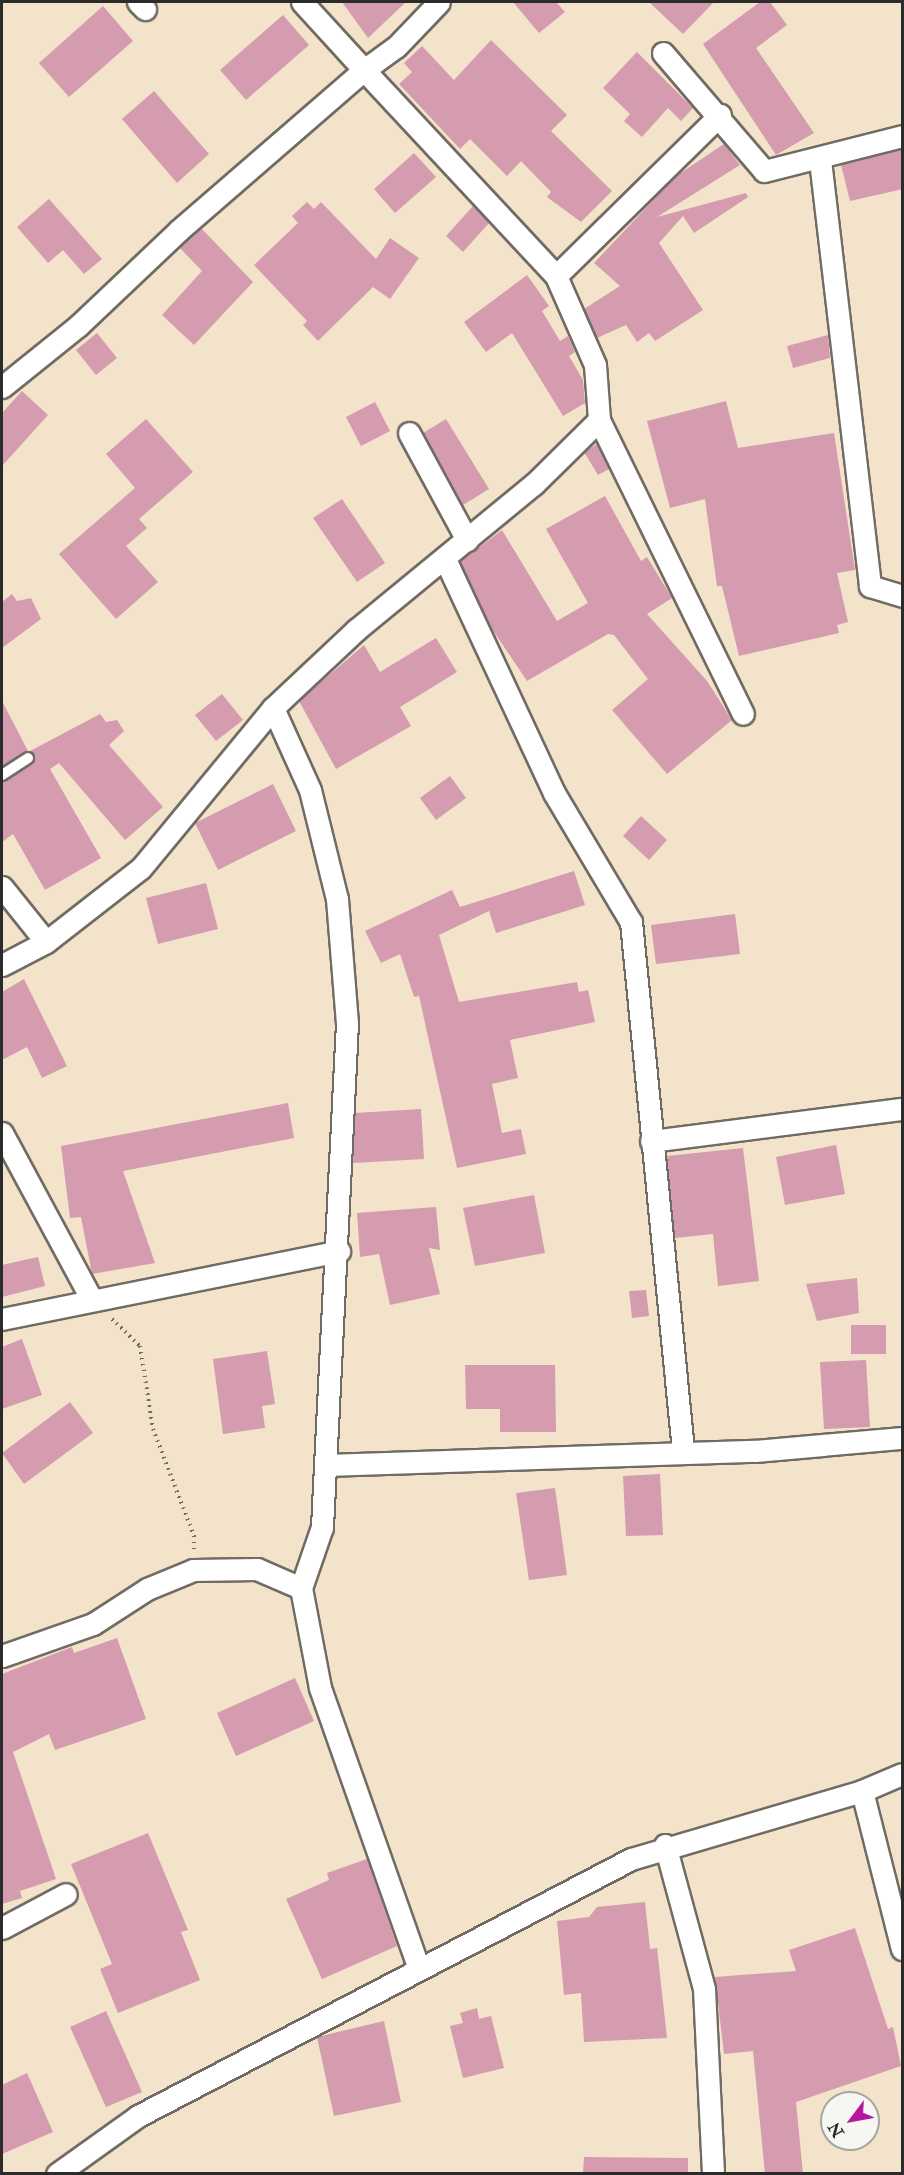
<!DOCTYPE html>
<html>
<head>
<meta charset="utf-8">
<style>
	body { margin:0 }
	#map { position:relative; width:904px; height:2175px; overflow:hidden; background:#f2e3ca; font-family:"IM FELL Double Pica",serif }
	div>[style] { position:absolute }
	.building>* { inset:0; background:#d49cae }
	.path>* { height:4px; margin-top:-2px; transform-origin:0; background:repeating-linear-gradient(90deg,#716b63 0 1.5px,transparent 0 6px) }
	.roads { filter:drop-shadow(2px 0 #716b63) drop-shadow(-2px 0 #716b63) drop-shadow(0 2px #716b63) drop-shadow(0 -2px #716b63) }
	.service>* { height:10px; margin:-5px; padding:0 5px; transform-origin:5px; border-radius:5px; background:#fff }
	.minor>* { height:21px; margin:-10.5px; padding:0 10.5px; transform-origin:10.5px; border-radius:10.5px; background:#fff }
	span { translate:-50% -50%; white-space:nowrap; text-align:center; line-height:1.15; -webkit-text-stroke:4.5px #f6f6f2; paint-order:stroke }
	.frame { position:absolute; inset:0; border:3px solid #2b2b2b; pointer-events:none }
	.north { position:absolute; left:820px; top:2091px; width:60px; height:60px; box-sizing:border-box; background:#f6f6f2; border:2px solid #a5a5a2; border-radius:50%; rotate:238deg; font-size:16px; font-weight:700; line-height:24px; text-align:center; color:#2b2b2b }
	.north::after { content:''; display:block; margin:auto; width:21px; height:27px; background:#b5179e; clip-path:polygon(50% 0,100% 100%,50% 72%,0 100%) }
</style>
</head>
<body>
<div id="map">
	<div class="building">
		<i style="clip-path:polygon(342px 2px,406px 2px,368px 38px)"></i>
		<i style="clip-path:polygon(513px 2px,556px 2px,565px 12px,539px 33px)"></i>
		<i style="clip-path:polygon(649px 2px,714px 2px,683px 34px)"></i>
		<i style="clip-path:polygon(760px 2px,770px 2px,787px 25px,756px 48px,814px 133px,776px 155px,703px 44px)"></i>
		<i style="clip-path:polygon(103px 6px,133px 41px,69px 97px,39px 63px)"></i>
		<i style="clip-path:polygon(283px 15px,309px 45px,246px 100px,220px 70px)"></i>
		<i style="clip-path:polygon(491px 40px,567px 115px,551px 131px,612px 191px,581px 222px,547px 197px,551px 192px,521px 161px,507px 176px,470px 139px,460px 149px,399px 84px,412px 72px,404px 63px,422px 46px,454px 80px)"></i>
		<i style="clip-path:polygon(637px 52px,693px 108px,681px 121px,668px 108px,642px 137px,624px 121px,630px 114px,603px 88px)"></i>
		<i style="clip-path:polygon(154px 91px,209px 154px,177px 183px,122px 119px)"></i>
		<i style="clip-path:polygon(724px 144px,740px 165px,657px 217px,746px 193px,748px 197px,694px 233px,683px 216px,659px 243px,703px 310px,655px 341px,649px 333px,637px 342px,626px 325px,597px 338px,584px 309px,620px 286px,594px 263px,676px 176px)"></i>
		<i style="clip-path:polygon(903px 149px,903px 189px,850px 201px,841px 165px)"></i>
		<i style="clip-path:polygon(414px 153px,436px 177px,395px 213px,374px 189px)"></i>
		<i style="clip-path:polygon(49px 199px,102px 259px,84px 274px,63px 250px,48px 263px,17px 227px)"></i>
		<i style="clip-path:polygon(307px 202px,314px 209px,321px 202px,376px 259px,390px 238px,419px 258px,390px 299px,373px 287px,318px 341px,303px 325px,307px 321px,254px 265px,298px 223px,292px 216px)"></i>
		<i style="clip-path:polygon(473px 206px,489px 223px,463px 252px,446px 236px)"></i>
		<i style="clip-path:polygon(201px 228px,253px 282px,194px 345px,162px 315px,202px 271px,179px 247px)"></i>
		<i style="clip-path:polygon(527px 275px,549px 306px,542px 311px,560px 341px,568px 336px,575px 352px,569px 356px,583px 380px,585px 403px,563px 416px,512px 333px,486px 352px,464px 322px)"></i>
		<i style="clip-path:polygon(97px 333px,117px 358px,96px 375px,76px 350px)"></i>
		<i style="clip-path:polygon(828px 335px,830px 358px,793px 368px,787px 346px)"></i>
		<i style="clip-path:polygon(22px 391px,48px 415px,2px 466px,2px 413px)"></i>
		<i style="clip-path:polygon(726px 401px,738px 448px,834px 433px,855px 570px,837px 573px,848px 622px,837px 625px,839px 633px,739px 656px,722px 586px,717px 586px,705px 499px,670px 508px,647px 421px)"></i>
		<i style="clip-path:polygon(375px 402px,390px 431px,361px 446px,346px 417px)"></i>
		<i style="clip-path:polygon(146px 419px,193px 472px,139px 519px,147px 528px,126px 546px,158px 582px,116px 619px,59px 554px,135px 488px,106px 454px)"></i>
		<i style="clip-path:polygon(446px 419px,489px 489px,463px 505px,423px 433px)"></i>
		<i style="clip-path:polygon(597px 444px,609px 469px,598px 475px,584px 452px)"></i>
		<i style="clip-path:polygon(605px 496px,641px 561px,647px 557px,672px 598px,647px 614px,707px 681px,732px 720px,667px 774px,612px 710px,648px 679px,614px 635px,608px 634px,527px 681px,492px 629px,460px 562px,502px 530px,557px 621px,588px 603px,546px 529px)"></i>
		<i style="clip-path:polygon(342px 499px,385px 563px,357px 582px,313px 518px)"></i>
		<i style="clip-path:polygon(12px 594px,17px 601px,31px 598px,41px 619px,2px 648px,2px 602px)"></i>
		<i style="clip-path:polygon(436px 638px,457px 672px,400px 707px,411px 726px,336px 769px,299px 701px,364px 645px,380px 672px)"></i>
		<i style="clip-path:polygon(222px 694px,243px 720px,216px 741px,195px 715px)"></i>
		<i style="clip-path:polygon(2px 701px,28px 751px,2px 766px)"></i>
		<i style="clip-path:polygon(100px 714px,106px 722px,117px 720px,124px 731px,109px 745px,163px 807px,125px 840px,59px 763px,50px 769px,101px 858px,45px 890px,13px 834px,2px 842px,2px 782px,33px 764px,35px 757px,30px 751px)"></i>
		<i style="clip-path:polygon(450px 776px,466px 798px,436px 820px,420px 798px)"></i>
		<i style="clip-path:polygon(273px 784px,296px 831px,218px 870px,195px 823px)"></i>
		<i style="clip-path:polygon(641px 816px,667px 840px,649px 860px,623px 836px)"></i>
		<i style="clip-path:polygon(574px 871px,585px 905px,496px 933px,489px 911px,439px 935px,459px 1002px,577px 982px,579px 992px,588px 990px,595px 1022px,510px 1040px,518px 1078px,492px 1084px,502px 1133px,521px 1129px,526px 1154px,457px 1168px,419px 996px,414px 997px,400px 954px,381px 963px,365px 931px,452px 890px,460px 907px)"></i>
		<i style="clip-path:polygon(206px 883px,218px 929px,158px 944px,146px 898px)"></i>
		<i style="clip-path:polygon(735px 914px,740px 954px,656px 964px,651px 925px)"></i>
		<i style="clip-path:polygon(24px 979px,67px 1066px,42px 1078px,27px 1047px,2px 1060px,2px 992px)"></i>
		<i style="clip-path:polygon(288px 1103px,294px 1138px,123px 1171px,155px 1263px,92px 1274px,81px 1217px,70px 1218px,61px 1146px)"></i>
		<i style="clip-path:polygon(421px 1109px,424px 1159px,353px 1163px,355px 1113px)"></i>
		<i style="clip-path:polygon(836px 1145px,845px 1194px,785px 1205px,776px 1157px)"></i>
		<i style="clip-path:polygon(743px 1148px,759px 1281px,718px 1286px,713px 1234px,675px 1238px,667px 1156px)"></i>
		<i style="clip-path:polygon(534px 1195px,545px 1253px,475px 1266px,463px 1208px)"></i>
		<i style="clip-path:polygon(436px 1207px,440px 1250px,429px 1248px,440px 1294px,390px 1305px,379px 1254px,360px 1257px,357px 1213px)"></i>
		<i style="clip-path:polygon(38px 1257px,45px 1286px,2px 1297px,2px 1265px)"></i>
		<i style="clip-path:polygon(857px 1278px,859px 1313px,817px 1321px,806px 1284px)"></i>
		<i style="clip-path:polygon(646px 1290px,649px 1316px,632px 1318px,629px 1291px)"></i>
		<i style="clip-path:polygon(851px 1325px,886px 1325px,886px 1354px,851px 1354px)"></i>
		<i style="clip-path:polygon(22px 1339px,42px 1395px,2px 1409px,2px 1347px)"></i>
		<i style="clip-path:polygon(267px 1351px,275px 1404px,262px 1406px,265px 1428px,223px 1434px,213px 1359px)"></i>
		<i style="clip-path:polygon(866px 1360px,870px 1427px,824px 1429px,820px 1362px)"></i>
		<i style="clip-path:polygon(465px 1365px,555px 1365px,556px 1432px,500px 1432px,500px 1409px,466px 1409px)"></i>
		<i style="clip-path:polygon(70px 1402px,93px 1433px,24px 1484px,2px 1453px)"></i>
		<i style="clip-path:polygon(660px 1474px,663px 1535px,626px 1536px,623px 1476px)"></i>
		<i style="clip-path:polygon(555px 1488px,567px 1575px,529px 1580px,516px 1493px)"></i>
		<i style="clip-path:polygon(117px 1638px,146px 1719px,55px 1750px,49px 1734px,13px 1752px,56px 1879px,20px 1891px,22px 1898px,2px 1904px,2px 1674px,72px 1647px,74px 1653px)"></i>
		<i style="clip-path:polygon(295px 1678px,314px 1721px,236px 1756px,217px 1713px)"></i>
		<i style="clip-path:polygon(148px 1833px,188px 1930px,181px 1932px,200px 1980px,118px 2013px,100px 1969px,112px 1964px,71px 1864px)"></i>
		<i style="clip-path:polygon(367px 1859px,397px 1946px,322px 1979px,286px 1899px,329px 1880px,327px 1873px)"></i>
		<i style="clip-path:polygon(645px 1902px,650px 1949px,657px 1948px,667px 2038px,584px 2042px,581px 1993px,564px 1995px,557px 1921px,589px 1917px,597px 1907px)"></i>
		<i style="clip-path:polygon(855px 1928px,888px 2029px,893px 2027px,901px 2066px,796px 2102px,803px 2174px,765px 2174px,753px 2051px,724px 2054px,715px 1977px,796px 1971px,789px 1950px)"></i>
		<i style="clip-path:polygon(477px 2008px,479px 2019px,491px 2016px,504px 2068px,463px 2078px,450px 2026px,463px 2023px,460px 2013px)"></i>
		<i style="clip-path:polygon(106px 2011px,142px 2092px,106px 2107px,70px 2027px)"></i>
		<i style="clip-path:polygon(384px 2021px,401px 2102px,334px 2116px,317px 2037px)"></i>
		<i style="clip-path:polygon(27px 2073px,53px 2132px,2px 2154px,2px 2085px)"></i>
		<i style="clip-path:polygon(584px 2157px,688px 2158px,688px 2174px,583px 2174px)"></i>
	</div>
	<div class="path">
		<i style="left:112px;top:1319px;width:39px;rotate:44deg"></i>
		<i style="left:140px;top:1346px;width:84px;rotate:81.1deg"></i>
		<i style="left:153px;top:1429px;width:115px;rotate:69deg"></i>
		<i style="left:194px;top:1536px;width:16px;rotate:90deg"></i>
	</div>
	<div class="roads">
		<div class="service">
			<i style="left:2px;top:775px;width:31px;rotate:-33deg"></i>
		</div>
		<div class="minor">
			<i style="left:138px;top:2px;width:10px;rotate:45deg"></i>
			<i style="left:302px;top:2px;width:92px;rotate:47.6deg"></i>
			<i style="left:364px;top:70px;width:39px;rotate:-36deg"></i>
			<i style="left:396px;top:47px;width:62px;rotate:-46.3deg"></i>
			<i style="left:663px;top:53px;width:155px;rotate:49.4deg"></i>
			<i style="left:764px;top:171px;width:142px;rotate:-14.2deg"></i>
			<i style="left:820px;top:160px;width:429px;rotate:83.3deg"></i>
			<i style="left:870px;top:586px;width:34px;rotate:17deg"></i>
			<i style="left:556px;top:276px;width:230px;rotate:-44.5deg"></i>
			<i style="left:2px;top:387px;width:97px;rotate:-38.8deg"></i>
			<i style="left:78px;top:326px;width:138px;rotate:-43.5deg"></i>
			<i style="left:178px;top:231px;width:246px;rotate:-40.9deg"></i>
			<i style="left:364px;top:70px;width:282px;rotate:47deg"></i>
			<i style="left:556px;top:276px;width:97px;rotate:66.3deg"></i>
			<i style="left:595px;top:365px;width:55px;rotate:85.8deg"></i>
			<i style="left:599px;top:420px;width:327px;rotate:63.9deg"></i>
			<i style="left:409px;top:433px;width:122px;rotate:61.5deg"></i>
			<i style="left:445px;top:559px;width:258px;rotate:65deg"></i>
			<i style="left:554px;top:793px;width:150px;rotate:59.2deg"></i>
			<i style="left:631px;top:922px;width:531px;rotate:84.38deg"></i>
			<i style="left:273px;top:708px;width:90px;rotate:65.7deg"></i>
			<i style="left:310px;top:790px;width:112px;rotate:76.1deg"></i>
			<i style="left:337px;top:899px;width:124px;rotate:85.4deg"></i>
			<i style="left:347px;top:1023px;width:505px;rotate:92.84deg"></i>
			<i style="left:322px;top:1527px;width:65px;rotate:109deg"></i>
			<i style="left:301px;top:1588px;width:102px;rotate:79.2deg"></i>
			<i style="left:320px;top:1688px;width:296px;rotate:70.6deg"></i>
			<i style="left:2px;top:887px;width:70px;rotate:51.3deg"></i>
			<i style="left:2px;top:965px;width:50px;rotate:-27.6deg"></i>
			<i style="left:46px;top:942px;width:120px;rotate:-37.9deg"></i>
			<i style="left:141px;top:868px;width:207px;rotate:-50.5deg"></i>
			<i style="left:273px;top:708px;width:114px;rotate:-43.2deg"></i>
			<i style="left:356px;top:630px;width:230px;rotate:-39.4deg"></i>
			<i style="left:534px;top:484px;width:91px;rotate:-44.6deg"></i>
			<i style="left:2px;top:1133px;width:187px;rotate:61.7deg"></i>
			<i style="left:651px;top:1141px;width:253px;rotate:-7.3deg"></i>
			<i style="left:2px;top:1319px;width:344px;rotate:-11.4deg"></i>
			<i style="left:326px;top:1465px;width:429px;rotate:-1.9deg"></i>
			<i style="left:755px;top:1451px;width:148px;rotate:-5.1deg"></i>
			<i style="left:2px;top:1656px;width:96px;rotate:-19.4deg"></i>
			<i style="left:93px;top:1624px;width:64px;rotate:-32.9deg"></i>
			<i style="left:147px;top:1589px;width:50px;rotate:-22.4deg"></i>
			<i style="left:193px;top:1570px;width:64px;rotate:-0.9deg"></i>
			<i style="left:257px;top:1569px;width:48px;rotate:23.4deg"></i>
			<i style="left:862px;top:1791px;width:163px;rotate:75.8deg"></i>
			<i style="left:665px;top:1845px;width:149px;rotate:74.8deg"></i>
			<i style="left:704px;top:1989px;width:185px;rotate:87.2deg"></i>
			<i style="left:2px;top:1928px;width:72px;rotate:-28deg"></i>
			<i style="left:57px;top:2174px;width:100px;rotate:-35.6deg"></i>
			<i style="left:138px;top:2116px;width:556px;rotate:-27.53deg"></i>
			<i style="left:631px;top:1859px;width:241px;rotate:-16.4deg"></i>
			<i style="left:862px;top:1791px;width:43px;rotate:-23deg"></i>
		</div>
	</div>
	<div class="frame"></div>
	<div class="north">N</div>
</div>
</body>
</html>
